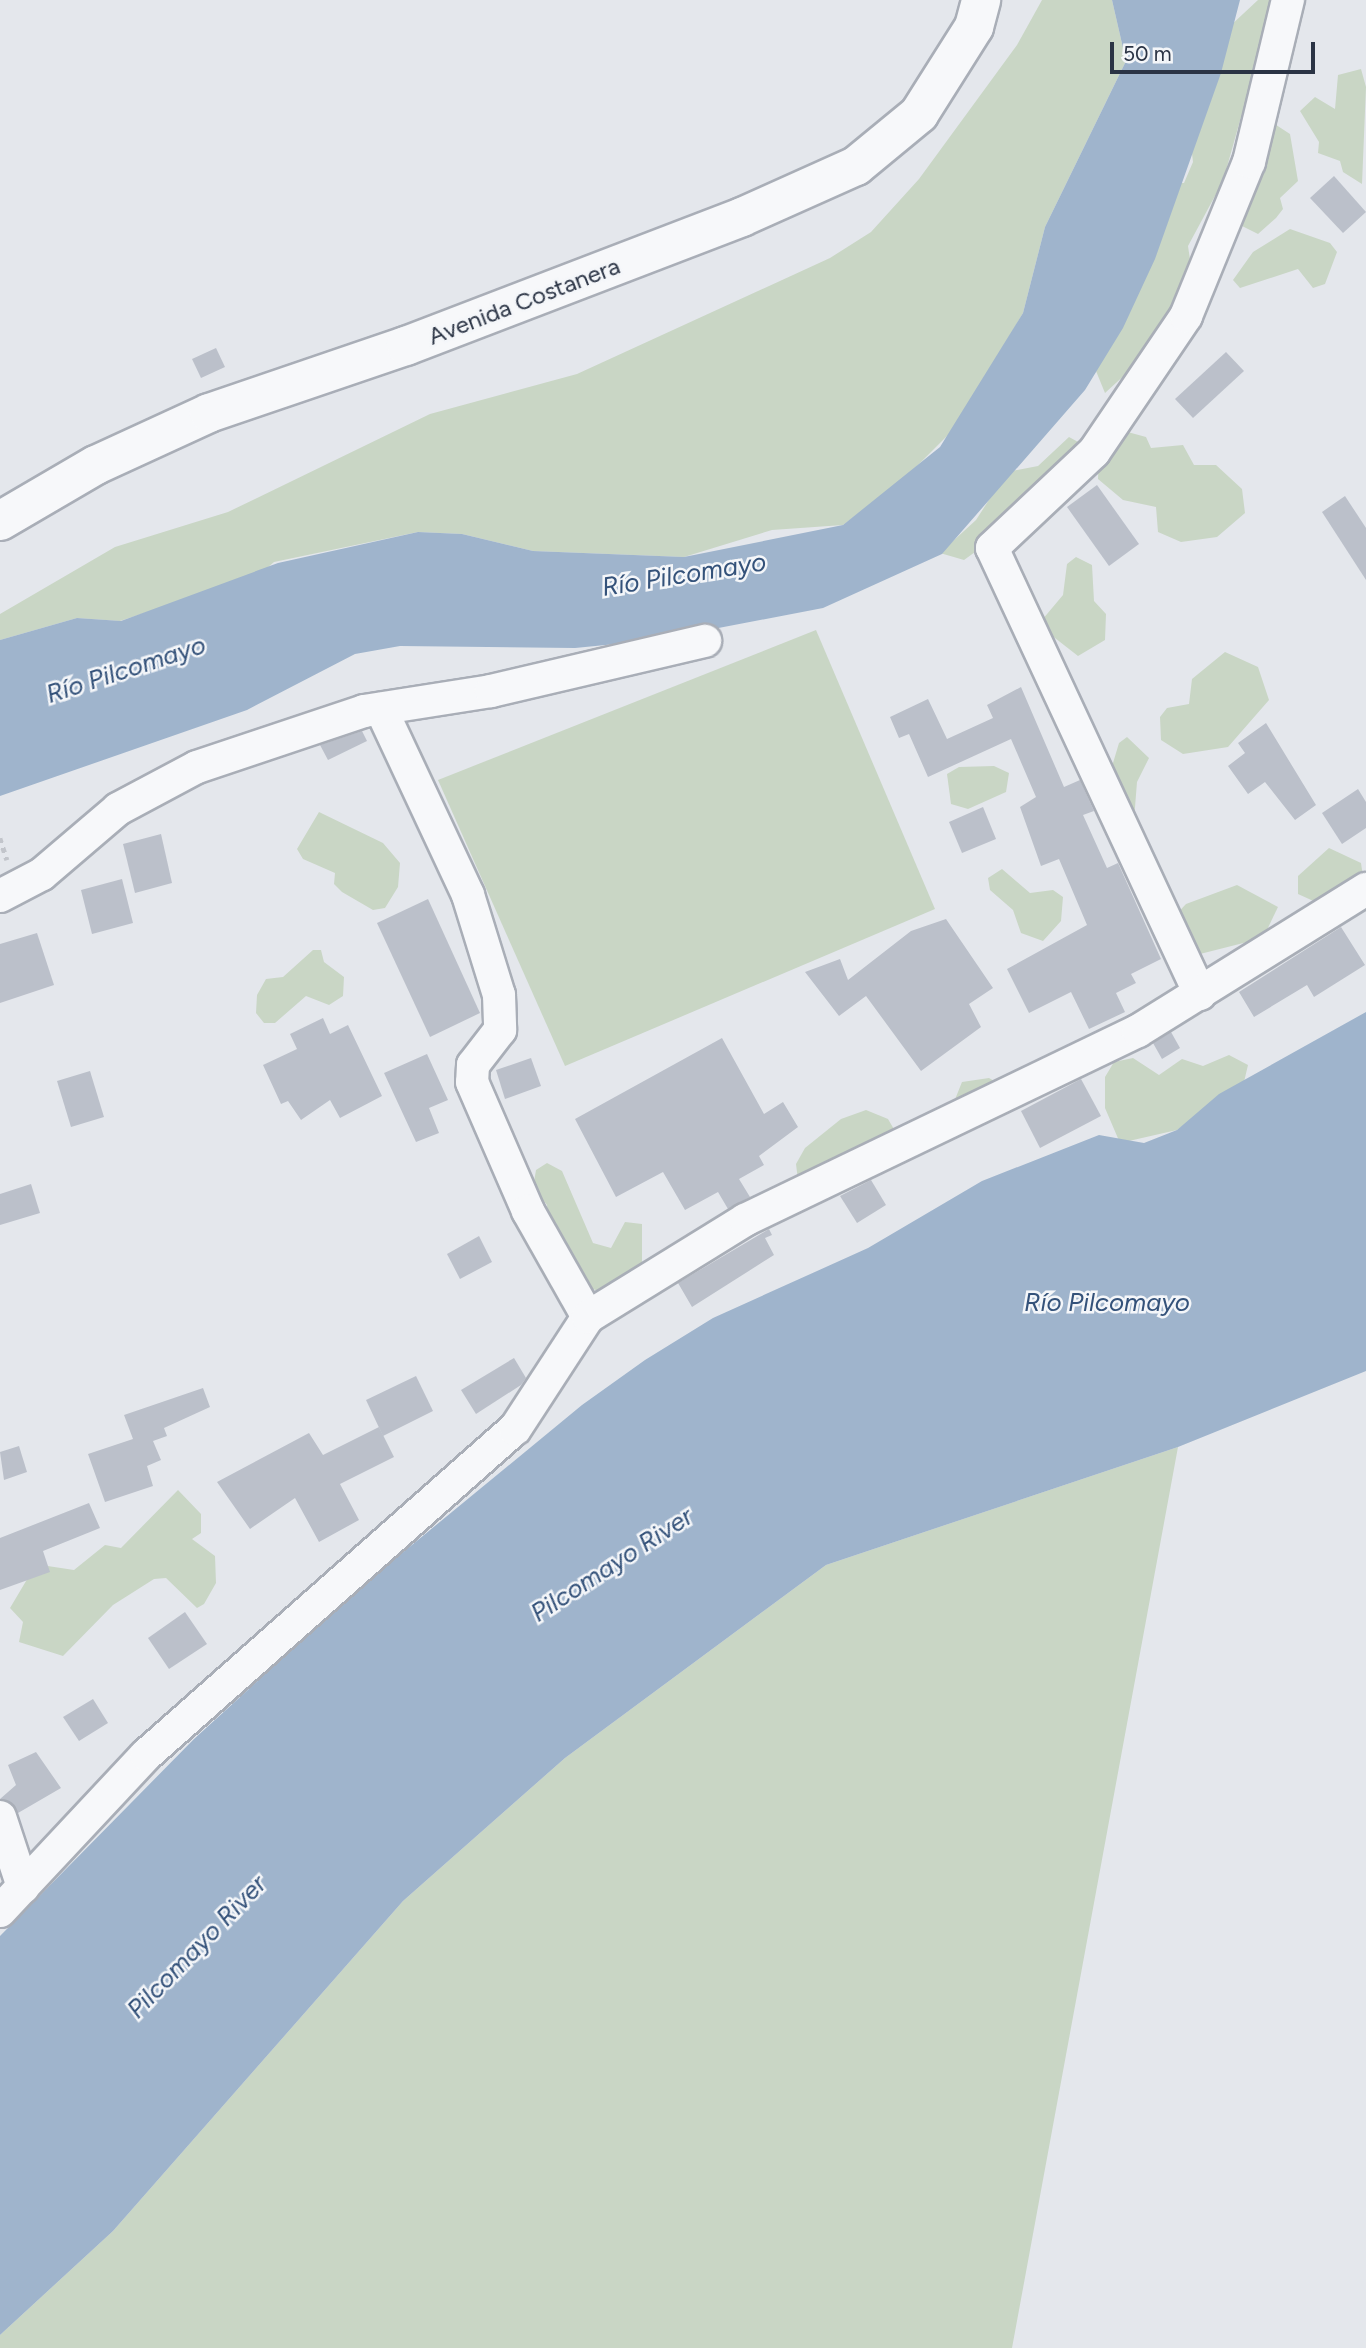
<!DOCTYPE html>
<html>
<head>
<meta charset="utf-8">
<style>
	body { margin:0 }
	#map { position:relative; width:1366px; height:2348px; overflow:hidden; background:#e4e7ec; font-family:Figtree,sans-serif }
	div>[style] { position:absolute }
	.green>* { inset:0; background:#c9d6c5 }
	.water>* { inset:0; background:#9fb4cc }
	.building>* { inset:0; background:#bbc0ca }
	.path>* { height:4.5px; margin-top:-2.25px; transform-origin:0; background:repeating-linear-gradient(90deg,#c2c5cb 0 5px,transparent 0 10px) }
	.roads { filter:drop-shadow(2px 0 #a9aeb7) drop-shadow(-2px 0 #a9aeb7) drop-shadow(0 2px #a9aeb7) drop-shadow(0 -2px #a9aeb7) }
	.minor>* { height:32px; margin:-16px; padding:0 16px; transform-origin:16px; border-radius:16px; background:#f7f8fa }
	.tertiary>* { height:38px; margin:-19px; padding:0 19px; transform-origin:19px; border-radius:19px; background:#f7f8fa }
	span { translate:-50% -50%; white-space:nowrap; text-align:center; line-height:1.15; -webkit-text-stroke:5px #f4f6f9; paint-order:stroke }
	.street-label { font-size:24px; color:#2b3445 }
	.water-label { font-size:26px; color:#34527a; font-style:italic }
	.scale { position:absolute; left:1110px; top:42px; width:205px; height:32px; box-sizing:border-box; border:4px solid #2b3445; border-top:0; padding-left:9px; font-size:21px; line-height:24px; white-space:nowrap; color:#2b3445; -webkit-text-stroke:5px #f4f6f9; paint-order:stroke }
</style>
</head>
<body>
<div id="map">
	<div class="green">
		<i style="clip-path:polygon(1042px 0,1112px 0,1126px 61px,1045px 227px,1023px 313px,954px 429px,905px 478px,843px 525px,772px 530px,684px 557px,533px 551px,462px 534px,418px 532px,274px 562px,259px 575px,120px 621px,77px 618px,0 640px,0 614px,115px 547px,228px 512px,430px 414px,577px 374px,830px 258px,871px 232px,919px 179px,1017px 45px)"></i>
		<i style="clip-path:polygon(1258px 0,1274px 0,1223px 181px,1188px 246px,1192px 273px,1152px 350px,1105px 393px,1096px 371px,1173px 183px,1184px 183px,1193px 162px,1188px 120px,1229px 27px)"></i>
		<i style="clip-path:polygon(1361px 69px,1366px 87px,1362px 184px,1343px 172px,1340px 161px,1318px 153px,1319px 142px,1300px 111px,1315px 97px,1335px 109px,1338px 75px)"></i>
		<i style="clip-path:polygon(1270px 121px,1290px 134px,1298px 181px,1280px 198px,1283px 209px,1276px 218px,1258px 234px,1236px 223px)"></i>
		<i style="clip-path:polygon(1290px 229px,1330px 243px,1337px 252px,1325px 284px,1313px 288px,1298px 269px,1240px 288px,1233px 280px,1253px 252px)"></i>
		<i style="clip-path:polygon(1124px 431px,1146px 437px,1151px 448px,1183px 445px,1194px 465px,1216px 465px,1242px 489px,1245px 513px,1217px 537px,1181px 542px,1158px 532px,1156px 507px,1123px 500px,1098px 479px,1099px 455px)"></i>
		<i style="clip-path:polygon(1069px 437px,1091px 449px,993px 539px,964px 560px,940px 553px,976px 520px,1007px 472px,1038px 466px)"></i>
		<i style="clip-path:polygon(1076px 557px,1092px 565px,1094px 601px,1106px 614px,1105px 640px,1078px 656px,1046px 631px,1042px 620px,1063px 595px,1067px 564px)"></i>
		<i style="clip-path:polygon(816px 630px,935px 909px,565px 1066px,438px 780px)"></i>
		<i style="clip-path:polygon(1225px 652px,1258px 667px,1269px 700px,1228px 747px,1183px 754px,1161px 740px,1160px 717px,1167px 708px,1189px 704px,1192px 679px)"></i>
		<i style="clip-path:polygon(1127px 737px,1149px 758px,1137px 782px,1134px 820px,1110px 773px,1119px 743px)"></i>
		<i style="clip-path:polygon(994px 766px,1009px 773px,1006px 792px,968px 809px,951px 804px,947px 774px,959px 767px)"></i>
		<i style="clip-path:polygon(319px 812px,383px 843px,400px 863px,398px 887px,385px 908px,373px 910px,342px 892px,334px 884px,335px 873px,303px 859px,297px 849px)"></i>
		<i style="clip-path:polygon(1329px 848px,1361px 863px,1366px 897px,1320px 904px,1298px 894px,1298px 876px)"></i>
		<i style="clip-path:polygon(1002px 869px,1030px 893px,1053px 890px,1063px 897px,1061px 921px,1043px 941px,1021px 933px,1013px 910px,990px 890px,988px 878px)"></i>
		<i style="clip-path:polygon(1237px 885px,1278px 907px,1263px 938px,1200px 954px,1181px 941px,1171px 920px,1186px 904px)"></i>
		<i style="clip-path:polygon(313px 950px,321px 950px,324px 962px,344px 977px,343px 996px,329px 1005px,306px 996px,275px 1023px,264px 1023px,256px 1013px,257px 995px,266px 979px,283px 977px)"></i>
		<i style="clip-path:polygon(1229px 1055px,1248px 1065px,1244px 1082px,1177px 1130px,1120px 1143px,1105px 1108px,1105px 1077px,1114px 1062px,1133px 1058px,1159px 1075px,1182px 1059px,1203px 1066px)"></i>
		<i style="clip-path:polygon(989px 1078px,999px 1084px,954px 1102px,962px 1082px)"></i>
		<i style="clip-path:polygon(866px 1110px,888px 1119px,895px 1131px,798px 1180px,796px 1164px,805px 1148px,841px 1119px)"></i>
		<i style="clip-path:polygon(547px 1163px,562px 1171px,593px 1243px,611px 1248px,625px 1222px,642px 1224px,642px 1270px,607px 1295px,584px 1285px,548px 1222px,547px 1205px,533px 1188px,536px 1170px)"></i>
		<i style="clip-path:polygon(1178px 1447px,1012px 2348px,0 2348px,0 2335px,113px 2231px,403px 1901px,565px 1758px,826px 1565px)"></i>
		<i style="clip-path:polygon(178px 1490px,201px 1514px,201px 1533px,192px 1539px,215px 1556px,216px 1583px,204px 1604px,197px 1608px,166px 1578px,154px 1579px,113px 1605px,63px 1656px,19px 1642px,23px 1622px,10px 1608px,32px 1571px,41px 1565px,74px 1570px,105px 1545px,121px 1548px)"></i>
	</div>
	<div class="water">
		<i style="clip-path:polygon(1112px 0,1240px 0,1221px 73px,1155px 259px,1123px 328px,1085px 390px,942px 554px,823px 608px,656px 640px,575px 648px,400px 646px,355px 654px,247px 710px,0 796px,0 640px,77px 618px,121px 621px,278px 563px,418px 532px,462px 534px,533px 551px,684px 557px,843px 525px,940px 447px,1023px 313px,1045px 227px,1126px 61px)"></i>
		<i style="clip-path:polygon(1366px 1012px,1366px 1371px,1178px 1447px,826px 1565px,565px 1758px,403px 1901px,113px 2231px,0 2335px,0 1936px,194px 1739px,362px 1586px,582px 1405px,645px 1360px,713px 1318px,868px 1248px,982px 1181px,1099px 1135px,1144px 1143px,1177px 1130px,1219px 1094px)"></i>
	</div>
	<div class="building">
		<i style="clip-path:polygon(1334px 176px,1366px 212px,1343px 233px,1310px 198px)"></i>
		<i style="clip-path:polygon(216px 348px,225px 367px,201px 378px,192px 359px)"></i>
		<i style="clip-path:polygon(1226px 352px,1244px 371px,1193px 418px,1175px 399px)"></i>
		<i style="clip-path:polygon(1097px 485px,1139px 544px,1109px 566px,1067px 507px)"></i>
		<i style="clip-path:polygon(1345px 496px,1366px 528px,1366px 580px,1322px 512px)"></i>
		<i style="clip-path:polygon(1021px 687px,1064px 787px,1080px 780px,1094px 811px,1083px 815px,1107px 868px,1118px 863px,1161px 959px,1131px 974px,1136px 983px,1116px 993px,1125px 1012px,1089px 1029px,1071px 992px,1029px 1013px,1007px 969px,1087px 925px,1059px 859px,1041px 866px,1020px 807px,1036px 797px,1011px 739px,928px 777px,909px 734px,899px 738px,890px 717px,928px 699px,947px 739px,993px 718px,987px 705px)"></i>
		<i style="clip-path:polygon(1266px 723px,1316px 805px,1295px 820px,1265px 782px,1248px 794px,1228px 766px,1245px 753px,1238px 743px)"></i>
		<i style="clip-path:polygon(362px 731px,367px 741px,328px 760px,320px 745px)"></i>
		<i style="clip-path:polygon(1358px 789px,1366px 802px,1366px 828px,1342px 844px,1322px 813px)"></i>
		<i style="clip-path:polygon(983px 807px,996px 839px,962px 853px,949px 822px)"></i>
		<i style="clip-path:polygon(161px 834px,172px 883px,135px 893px,123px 844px)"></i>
		<i style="clip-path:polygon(122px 879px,133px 923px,92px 934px,81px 890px)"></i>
		<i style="clip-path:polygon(428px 899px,480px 1013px,430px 1037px,377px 923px)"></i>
		<i style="clip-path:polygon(946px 919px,993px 988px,969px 1004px,981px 1027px,921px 1071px,866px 996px,839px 1016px,805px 972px,840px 959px,848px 980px,911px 931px)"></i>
		<i style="clip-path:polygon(1341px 927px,1365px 965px,1314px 997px,1307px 985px,1254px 1017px,1239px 992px)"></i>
		<i style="clip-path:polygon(37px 933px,54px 985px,0 1003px,0 944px)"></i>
		<i style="clip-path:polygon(323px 1018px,330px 1034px,348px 1025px,382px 1096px,340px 1118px,330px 1100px,301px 1120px,288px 1101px,281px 1104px,263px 1065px,297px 1049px,290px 1034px)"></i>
		<i style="clip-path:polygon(1171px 1032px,1180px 1048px,1162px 1059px,1153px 1043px)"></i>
		<i style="clip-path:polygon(722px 1038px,764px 1114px,783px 1102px,798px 1127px,759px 1156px,764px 1165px,739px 1179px,750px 1197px,728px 1209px,718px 1192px,685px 1210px,663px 1172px,616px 1197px,575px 1119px)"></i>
		<i style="clip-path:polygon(427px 1054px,448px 1100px,429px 1108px,439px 1133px,416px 1142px,384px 1073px)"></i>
		<i style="clip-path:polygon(531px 1058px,541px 1086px,505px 1099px,496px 1070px)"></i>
		<i style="clip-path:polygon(90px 1071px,104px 1117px,71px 1127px,57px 1081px)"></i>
		<i style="clip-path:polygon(1081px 1079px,1101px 1116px,1040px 1148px,1021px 1111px)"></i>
		<i style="clip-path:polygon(871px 1180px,886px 1205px,857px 1223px,840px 1196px)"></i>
		<i style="clip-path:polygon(31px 1184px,40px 1213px,0 1225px,0 1194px)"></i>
		<i style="clip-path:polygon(769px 1229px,772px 1235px,765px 1238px,774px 1255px,692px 1307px,678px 1283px)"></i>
		<i style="clip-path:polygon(479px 1236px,492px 1262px,460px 1279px,447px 1254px)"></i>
		<i style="clip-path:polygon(514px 1358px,526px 1378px,521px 1385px,476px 1414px,461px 1390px)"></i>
		<i style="clip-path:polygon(416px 1376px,433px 1411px,383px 1436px,366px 1400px)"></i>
		<i style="clip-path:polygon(203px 1388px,210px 1407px,164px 1428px,167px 1436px,153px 1441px,161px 1460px,147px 1466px,153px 1486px,105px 1502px,88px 1454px,133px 1439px,124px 1415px)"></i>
		<i style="clip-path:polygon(379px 1427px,394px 1457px,340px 1484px,359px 1520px,319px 1542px,295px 1498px,250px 1529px,217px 1482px,309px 1433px,323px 1455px)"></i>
		<i style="clip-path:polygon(19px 1446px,27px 1472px,4px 1480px,0 1452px)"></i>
		<i style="clip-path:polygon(89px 1503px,100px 1528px,43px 1551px,50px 1572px,0 1590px,0 1538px)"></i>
		<i style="clip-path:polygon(185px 1612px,207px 1644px,169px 1669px,148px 1638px)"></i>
		<i style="clip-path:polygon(93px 1699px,108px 1723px,79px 1741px,63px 1717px)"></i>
		<i style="clip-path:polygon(36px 1752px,61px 1788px,18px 1813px,0 1799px,16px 1785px,8px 1765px)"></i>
	</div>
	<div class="path">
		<i style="left:0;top:838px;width:23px;rotate:72deg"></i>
	</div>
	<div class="roads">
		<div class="minor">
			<i style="left:381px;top:709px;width:205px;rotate:64.9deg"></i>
			<i style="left:468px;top:895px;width:105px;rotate:72.8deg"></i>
			<i style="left:499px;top:995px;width:35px;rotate:88deg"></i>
			<i style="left:500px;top:1030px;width:44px;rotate:127.6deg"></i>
			<i style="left:473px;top:1065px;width:17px;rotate:93deg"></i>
			<i style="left:472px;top:1082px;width:141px;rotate:66.5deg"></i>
			<i style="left:528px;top:1211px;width:122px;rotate:60.5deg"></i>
			<i style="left:0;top:896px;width:47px;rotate:-27.6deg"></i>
			<i style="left:42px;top:874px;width:100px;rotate:-40.5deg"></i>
			<i style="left:118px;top:809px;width:89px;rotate:-28deg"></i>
			<i style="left:197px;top:767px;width:176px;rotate:-18.5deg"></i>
			<i style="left:364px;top:711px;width:129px;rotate:-8.9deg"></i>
			<i style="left:491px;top:691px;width:220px;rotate:-13.2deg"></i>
			<i style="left:1200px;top:994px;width:492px;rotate:-115deg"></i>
			<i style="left:992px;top:548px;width:140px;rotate:-43.3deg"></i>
			<i style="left:1094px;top:452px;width:164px;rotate:-55.9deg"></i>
			<i style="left:1186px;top:316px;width:166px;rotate:-67.8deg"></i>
			<i style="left:1249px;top:162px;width:167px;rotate:-76.5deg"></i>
			<i style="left:0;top:1817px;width:74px;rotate:71.8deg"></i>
			<i style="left:0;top:1911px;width:214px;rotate:-46.9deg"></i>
			<i style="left:146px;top:1755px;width:492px;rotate:-41.5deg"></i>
			<i style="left:515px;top:1429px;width:134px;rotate:-56.9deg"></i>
			<i style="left:588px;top:1317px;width:185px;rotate:-31.7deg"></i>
			<i style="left:745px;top:1220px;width:436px;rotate:-25.7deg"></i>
			<i style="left:1138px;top:1031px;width:269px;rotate:-31.9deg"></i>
		</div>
		<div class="tertiary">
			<i style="left:0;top:521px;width:111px;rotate:-30.3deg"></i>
			<i style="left:96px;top:465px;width:124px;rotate:-24.7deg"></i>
			<i style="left:209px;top:413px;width:208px;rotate:-18.8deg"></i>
			<i style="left:406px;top:346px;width:360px;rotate:-21deg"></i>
			<i style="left:742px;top:217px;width:125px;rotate:-24.1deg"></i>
			<i style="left:856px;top:166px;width:82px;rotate:-39.5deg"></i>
			<i style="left:919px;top:114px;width:103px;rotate:-57.7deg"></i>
			<i style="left:974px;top:27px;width:28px;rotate:-75deg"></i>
		</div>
	</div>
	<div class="street-label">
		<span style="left:524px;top:301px;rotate:-21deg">Avenida Costanera</span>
	</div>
	<div class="water-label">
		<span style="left:684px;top:575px;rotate:-9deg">Río Pilcomayo</span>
		<span style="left:126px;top:670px;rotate:-18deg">Río Pilcomayo</span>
		<span style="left:1107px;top:1303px">Río Pilcomayo</span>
		<span style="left:612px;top:1565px;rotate:-33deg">Pilcomayo River</span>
		<span style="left:197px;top:1947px;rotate:-46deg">Pilcomayo River</span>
	</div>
	<div class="scale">50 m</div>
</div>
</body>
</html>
